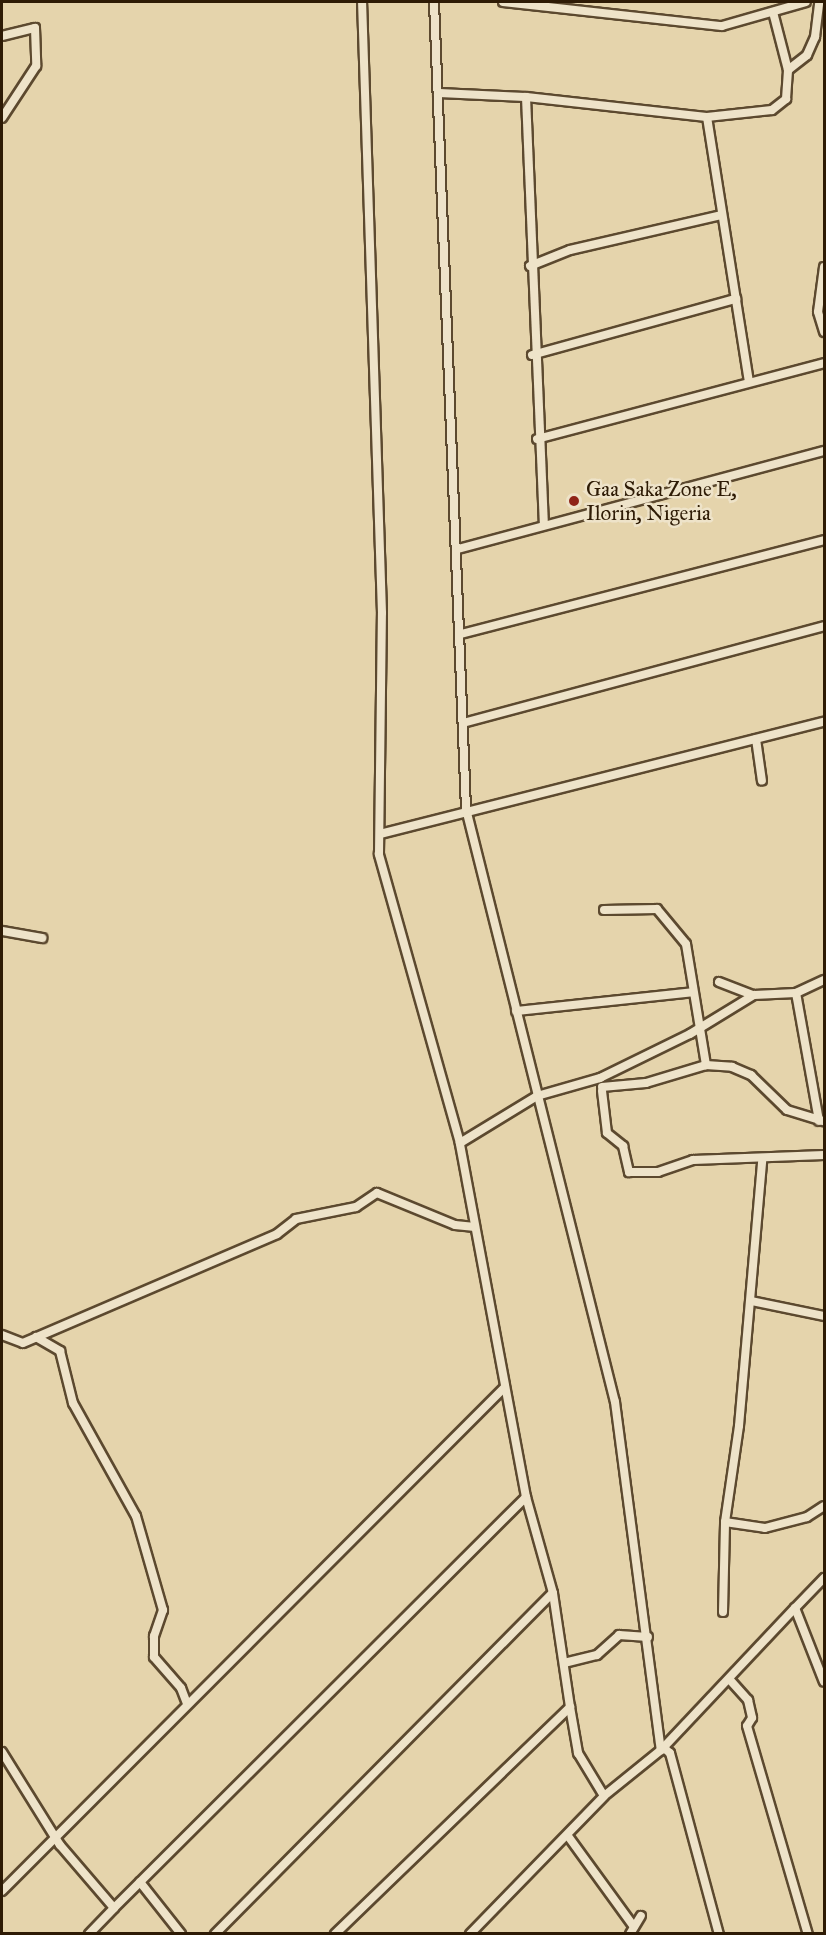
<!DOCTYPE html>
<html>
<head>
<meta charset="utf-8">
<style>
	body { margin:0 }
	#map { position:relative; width:826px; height:1935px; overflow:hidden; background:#e5d4ac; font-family:"IM FELL Great Primer",serif }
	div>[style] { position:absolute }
	.roads { filter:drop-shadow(2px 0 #5c492f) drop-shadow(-2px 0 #5c492f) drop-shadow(0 2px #5c492f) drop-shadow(0 -2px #5c492f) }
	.minor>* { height:8px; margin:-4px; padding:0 4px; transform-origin:4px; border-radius:4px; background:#eee3c9 }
	.dots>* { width:16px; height:16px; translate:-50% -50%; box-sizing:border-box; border:3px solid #eee3c9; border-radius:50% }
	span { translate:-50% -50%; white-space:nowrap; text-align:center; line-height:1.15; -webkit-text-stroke:5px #eee3c9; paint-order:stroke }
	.poi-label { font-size:21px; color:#2e1b05 }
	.left { translate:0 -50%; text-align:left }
	.frame { position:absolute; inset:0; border:3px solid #2e1b05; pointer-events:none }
</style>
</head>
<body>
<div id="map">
	<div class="roads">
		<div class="minor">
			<i style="left:434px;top:2px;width:808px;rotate:87.73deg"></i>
			<i style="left:466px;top:809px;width:611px;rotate:75.9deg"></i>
			<i style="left:615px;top:1402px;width:351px;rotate:82.5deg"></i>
			<i style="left:503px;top:2px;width:220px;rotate:6.3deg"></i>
			<i style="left:722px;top:26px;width:87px;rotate:-15.9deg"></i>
			<i style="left:773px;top:12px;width:60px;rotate:75.5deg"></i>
			<i style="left:2px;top:36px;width:34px;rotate:-14deg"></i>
			<i style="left:35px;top:28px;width:38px;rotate:88deg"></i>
			<i style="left:36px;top:66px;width:62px;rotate:123.2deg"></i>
			<i style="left:438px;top:93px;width:88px;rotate:2.6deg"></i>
			<i style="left:526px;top:97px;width:427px;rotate:87.6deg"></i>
			<i style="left:526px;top:97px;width:182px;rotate:6.3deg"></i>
			<i style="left:707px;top:117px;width:268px;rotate:81deg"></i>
			<i style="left:707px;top:117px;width:65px;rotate:-6.1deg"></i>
			<i style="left:772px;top:110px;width:18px;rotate:-38deg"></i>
			<i style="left:786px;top:99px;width:29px;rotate:-86deg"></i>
			<i style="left:788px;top:70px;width:24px;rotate:-38deg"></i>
			<i style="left:807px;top:55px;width:20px;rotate:-66deg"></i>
			<i style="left:815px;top:37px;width:35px;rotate:-83deg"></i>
			<i style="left:530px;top:266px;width:43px;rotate:-21.8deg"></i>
			<i style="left:570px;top:250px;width:156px;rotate:-13deg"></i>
			<i style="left:824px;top:267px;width:45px;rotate:97.6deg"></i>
			<i style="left:818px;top:312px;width:21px;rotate:73deg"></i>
			<i style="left:532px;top:355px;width:212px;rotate:-15.4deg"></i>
			<i style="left:537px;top:439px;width:297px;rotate:-14.8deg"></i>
			<i style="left:458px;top:549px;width:379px;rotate:-15deg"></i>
			<i style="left:461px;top:634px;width:375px;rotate:-14.5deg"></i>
			<i style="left:463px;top:723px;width:374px;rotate:-15deg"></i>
			<i style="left:756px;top:739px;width:42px;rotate:81.9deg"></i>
			<i style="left:380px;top:834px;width:458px;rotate:-14.2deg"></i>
			<i style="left:604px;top:910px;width:53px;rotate:-1.1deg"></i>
			<i style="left:657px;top:909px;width:45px;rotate:50.4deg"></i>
			<i style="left:686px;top:944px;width:123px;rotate:80.6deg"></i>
			<i style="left:2px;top:931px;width:41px;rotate:9.9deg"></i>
			<i style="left:719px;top:982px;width:36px;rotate:21deg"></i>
			<i style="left:796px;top:993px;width:130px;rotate:79.8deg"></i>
			<i style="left:516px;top:1011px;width:178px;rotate:-6.1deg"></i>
			<i style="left:602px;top:1087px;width:44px;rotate:-5.2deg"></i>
			<i style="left:646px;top:1083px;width:63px;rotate:-16.7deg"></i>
			<i style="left:706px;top:1065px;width:26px;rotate:4deg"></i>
			<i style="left:732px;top:1067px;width:21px;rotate:23deg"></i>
			<i style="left:751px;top:1075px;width:50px;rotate:44.2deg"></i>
			<i style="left:787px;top:1110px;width:39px;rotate:17deg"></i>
			<i style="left:602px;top:1091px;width:42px;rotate:83.2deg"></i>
			<i style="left:607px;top:1133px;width:21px;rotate:39deg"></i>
			<i style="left:623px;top:1146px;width:27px;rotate:77deg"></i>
			<i style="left:629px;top:1172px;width:29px"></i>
			<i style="left:658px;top:1172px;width:37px;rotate:-19deg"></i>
			<i style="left:693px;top:1160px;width:131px;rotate:-2.2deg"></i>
			<i style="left:460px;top:1143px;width:90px;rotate:-31.4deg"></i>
			<i style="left:537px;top:1096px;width:66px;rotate:-15.9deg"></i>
			<i style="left:600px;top:1078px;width:100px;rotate:-26.1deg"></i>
			<i style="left:690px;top:1034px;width:75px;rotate:-31.4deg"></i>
			<i style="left:754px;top:995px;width:42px;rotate:-2.7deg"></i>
			<i style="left:796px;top:993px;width:31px;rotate:-25deg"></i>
			<i style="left:751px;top:1301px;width:75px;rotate:11.6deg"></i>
			<i style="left:2px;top:1335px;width:22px;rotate:21deg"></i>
			<i style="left:23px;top:1343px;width:276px;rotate:-23.2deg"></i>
			<i style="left:277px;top:1234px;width:24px;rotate:-38deg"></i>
			<i style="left:296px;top:1219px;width:61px;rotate:-11.3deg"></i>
			<i style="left:356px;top:1207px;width:25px;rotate:-34deg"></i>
			<i style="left:377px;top:1193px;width:84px;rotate:22.3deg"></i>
			<i style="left:455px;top:1225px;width:20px;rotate:6deg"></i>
			<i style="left:36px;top:1337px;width:28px;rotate:30deg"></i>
			<i style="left:60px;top:1351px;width:54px;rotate:76deg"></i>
			<i style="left:73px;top:1403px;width:129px;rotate:60.9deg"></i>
			<i style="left:136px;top:1516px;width:98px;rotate:74deg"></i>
			<i style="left:163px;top:1610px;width:28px;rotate:109deg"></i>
			<i style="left:154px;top:1636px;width:21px;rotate:90deg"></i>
			<i style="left:154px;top:1657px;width:41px;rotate:48.9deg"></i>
			<i style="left:181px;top:1688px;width:17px;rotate:69deg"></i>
			<i style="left:725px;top:1522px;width:40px;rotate:8.5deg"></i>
			<i style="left:765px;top:1528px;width:43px;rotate:-14.7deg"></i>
			<i style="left:807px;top:1517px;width:20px;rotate:-33deg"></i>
			<i style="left:824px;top:1578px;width:42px;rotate:134deg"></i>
			<i style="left:795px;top:1608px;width:79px;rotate:68.6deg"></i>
			<i style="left:723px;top:1612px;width:90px;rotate:-88.7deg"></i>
			<i style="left:725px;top:1522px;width:97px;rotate:-81.7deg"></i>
			<i style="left:739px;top:1426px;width:266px;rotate:-85deg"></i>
			<i style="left:564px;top:1663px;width:34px;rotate:-14deg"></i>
			<i style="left:597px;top:1655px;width:30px;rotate:-42deg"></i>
			<i style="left:619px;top:1635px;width:29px;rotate:4deg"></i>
			<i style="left:730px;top:1680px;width:27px;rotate:48deg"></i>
			<i style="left:748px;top:1700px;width:18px;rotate:77deg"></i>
			<i style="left:752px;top:1718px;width:9px;rotate:122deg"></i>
			<i style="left:747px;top:1726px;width:217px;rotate:73.7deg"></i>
			<i style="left:570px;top:1707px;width:47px;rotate:80.1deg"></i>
			<i style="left:578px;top:1753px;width:50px;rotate:58.8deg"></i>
			<i style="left:663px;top:1747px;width:9px;rotate:41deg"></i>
			<i style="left:670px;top:1753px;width:188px;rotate:74.9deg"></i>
			<i style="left:2px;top:1752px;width:110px;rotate:58.1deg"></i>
			<i style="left:60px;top:1845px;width:83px;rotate:49.4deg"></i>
			<i style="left:114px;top:1908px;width:582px;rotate:-44.93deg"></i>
			<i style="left:568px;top:1836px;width:112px;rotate:54deg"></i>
			<i style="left:140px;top:1882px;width:66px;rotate:51.7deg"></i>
			<i style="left:2px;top:1891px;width:712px;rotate:-45.06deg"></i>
			<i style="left:89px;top:1934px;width:36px;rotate:-46deg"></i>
			<i style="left:215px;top:1934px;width:480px;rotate:-45.3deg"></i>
			<i style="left:335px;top:1934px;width:327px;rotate:-44deg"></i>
			<i style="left:570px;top:1707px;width:115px;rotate:-98.5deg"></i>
			<i style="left:553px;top:1593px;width:100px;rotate:-105.7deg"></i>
			<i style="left:526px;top:1497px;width:360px;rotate:-100.6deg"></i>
			<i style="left:460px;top:1143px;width:300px;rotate:-105.7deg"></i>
			<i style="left:379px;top:854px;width:241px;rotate:-89.3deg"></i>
			<i style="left:382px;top:613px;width:611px;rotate:-91.87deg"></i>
			<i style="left:470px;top:1934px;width:192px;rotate:-45.8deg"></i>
			<i style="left:604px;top:1796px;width:73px;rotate:-38.9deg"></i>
			<i style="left:661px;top:1750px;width:195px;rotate:-46.7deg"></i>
			<i style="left:630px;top:1934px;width:21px;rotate:-59deg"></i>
		</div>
	</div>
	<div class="dots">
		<i style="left:574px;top:501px;background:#8f2418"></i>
	</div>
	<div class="poi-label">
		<span class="left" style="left:586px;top:501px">Gaa Saka Zone E,<br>Ilorin, Nigeria</span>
	</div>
	<div class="frame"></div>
</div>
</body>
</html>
